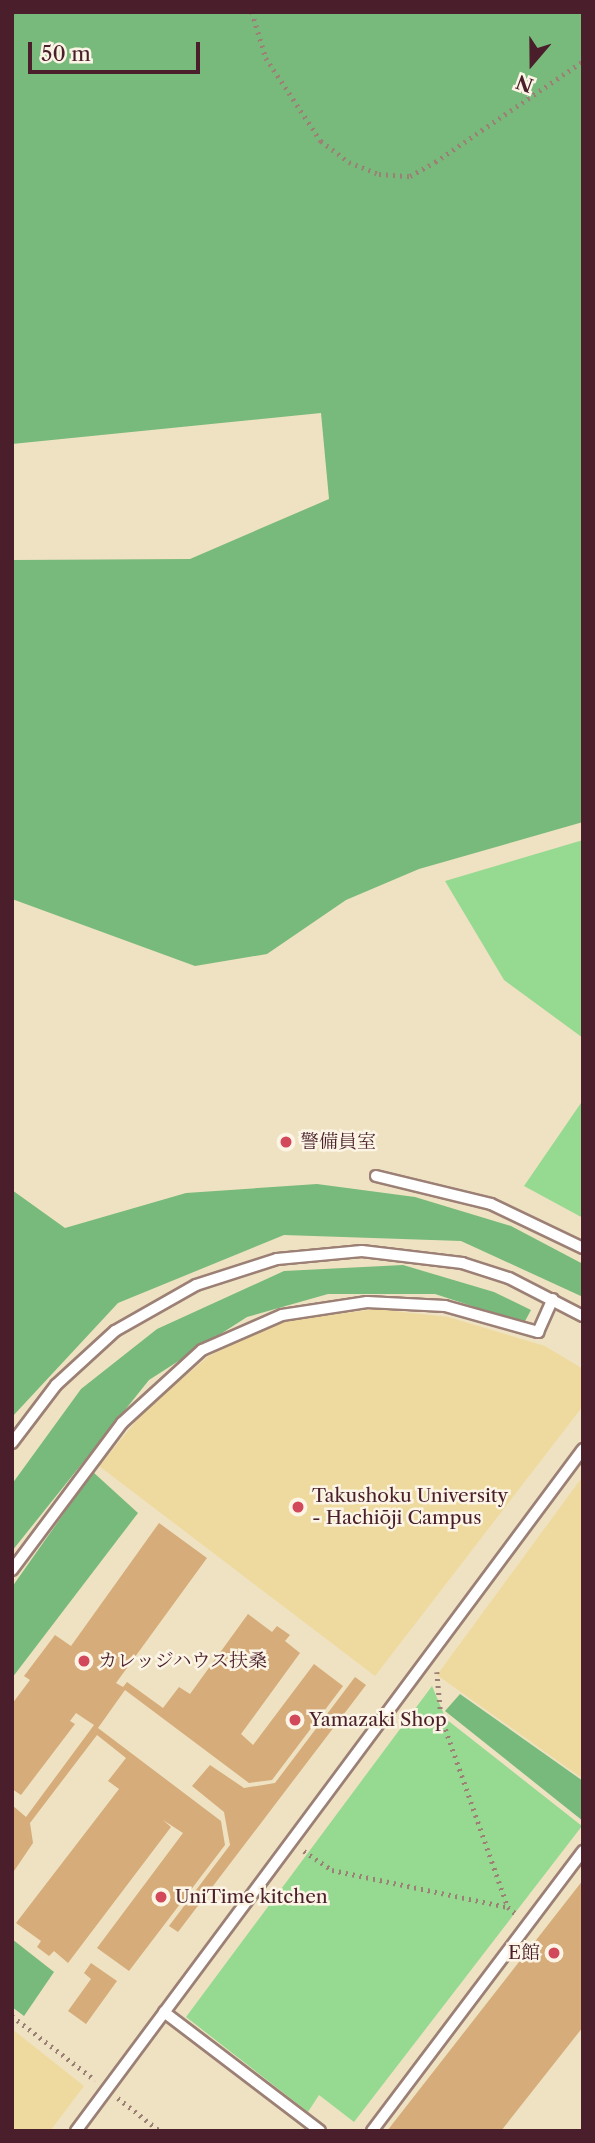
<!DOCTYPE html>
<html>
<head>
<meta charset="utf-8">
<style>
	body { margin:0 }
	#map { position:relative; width:595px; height:2143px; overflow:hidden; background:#efe2c2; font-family:"Libre Caslon Text","Noto Serif JP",serif }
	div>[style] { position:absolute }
	.green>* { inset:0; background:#96da92 }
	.forest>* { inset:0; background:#78ba7c }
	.sand>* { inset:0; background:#eeda9e }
	.building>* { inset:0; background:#d5ac7a }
	.path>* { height:4.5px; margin-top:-2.25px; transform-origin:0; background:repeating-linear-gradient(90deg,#9c8076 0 2px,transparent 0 7px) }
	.roads { filter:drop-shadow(2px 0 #9c8076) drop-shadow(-2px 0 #9c8076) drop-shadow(0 2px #9c8076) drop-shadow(0 -2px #9c8076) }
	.lane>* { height:10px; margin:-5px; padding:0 5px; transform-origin:5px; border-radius:5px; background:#fff }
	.dots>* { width:19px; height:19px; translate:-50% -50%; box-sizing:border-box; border:4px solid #fcf5e5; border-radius:50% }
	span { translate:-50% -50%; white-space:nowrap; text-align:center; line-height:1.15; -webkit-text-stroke:5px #fcf5e5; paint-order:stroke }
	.poi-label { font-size:19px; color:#4a1f2b }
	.left { translate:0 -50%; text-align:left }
	.right { translate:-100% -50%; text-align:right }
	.frame { position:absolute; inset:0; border:14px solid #4a1f2b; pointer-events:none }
	.north { position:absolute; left:497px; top:28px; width:70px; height:70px; -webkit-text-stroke:5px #fcf5e5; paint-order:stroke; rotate:200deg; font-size:19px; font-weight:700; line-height:28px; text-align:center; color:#4a1f2b }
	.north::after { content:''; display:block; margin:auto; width:24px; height:32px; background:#4a1f2b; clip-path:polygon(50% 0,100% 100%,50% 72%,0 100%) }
	.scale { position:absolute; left:28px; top:42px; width:172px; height:32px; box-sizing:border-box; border:4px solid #4a1f2b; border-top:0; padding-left:9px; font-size:21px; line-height:24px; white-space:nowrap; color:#4a1f2b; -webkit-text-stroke:5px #fcf5e5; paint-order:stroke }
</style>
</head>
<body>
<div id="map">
	<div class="green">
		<i style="clip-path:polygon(583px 840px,583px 1038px,504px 980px,445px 881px)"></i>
		<i style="clip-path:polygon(583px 1100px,583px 1218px,524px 1186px)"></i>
		<i style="clip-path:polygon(432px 1686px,446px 1719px,582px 1826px,354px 2122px,319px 2095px,308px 2112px,186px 2017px)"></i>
	</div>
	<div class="forest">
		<i style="clip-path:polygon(12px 12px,583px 12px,583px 822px,419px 869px,346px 900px,267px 954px,195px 966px,12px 899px,12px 560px,190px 559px,329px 499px,321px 413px,12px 444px)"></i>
		<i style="clip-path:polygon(317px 1184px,415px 1197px,511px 1226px,583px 1264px,583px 1297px,461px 1241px,284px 1235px,118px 1303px,12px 1417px,12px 1190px,65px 1228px,186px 1193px)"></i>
		<i style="clip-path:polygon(403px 1265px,494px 1292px,531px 1310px,524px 1323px,435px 1294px,328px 1294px,247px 1317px,149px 1380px,12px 1551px,12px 1484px,81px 1389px,157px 1329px,284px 1271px)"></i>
		<i style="clip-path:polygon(93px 1472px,138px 1513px,12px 1678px,12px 1587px)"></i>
		<i style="clip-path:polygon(460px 1694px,583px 1781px,583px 1821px,445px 1711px)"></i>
		<i style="clip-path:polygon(12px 1939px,54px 1972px,24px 2016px,12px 2007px)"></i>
	</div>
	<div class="sand">
		<i style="clip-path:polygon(376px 1309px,448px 1317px,545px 1346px,583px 1369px,583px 1406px,375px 1676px,99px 1466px,146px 1409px,209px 1356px,279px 1322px)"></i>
		<i style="clip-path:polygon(583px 1476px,583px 1779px,437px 1675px)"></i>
		<i style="clip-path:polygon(12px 2029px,84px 2086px,50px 2131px,12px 2131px)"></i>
	</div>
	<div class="building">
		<i style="clip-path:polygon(285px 1134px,291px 1139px,287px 1144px,280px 1139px)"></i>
		<i style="clip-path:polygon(159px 1523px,207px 1558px,116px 1683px,123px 1687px,127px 1682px,163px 1708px,179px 1687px,190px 1694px,248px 1614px,272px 1632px,277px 1626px,290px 1635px,285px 1641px,300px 1653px,241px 1734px,253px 1745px,314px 1664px,343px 1686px,272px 1780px,249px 1783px,125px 1690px,98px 1728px,221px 1821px,225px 1845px,129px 1971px,97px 1948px,183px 1833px,163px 1820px,171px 1827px,68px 1963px,54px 1951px,49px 1956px,37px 1947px,41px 1941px,16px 1923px,119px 1789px,108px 1781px,126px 1758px,97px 1735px,30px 1823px,33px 1843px,12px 1874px,12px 1805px,26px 1817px,94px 1725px,76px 1713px,70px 1721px,75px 1724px,21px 1795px,12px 1789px,12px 1704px,30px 1680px,24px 1676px,55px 1635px,71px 1646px)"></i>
		<i style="clip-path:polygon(355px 1677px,366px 1685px,178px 1932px,169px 1926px,230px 1845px,224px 1812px,192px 1786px,210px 1765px,244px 1788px,275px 1783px)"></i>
		<i style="clip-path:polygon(583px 1880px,583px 2027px,501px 2131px,387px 2131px)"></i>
		<i style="clip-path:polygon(91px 1963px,117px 1981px,86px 2024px,68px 2011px,91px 1979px,84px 1973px)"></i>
	</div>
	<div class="path">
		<i style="left:252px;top:12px;width:48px;rotate:73.1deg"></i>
		<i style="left:266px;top:58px;width:100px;rotate:56.5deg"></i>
		<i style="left:321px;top:141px;width:35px;rotate:37deg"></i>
		<i style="left:349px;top:162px;width:32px;rotate:22deg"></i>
		<i style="left:379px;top:174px;width:31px;rotate:4deg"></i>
		<i style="left:410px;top:176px;width:29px;rotate:-29deg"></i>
		<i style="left:435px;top:162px;width:179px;rotate:-34.3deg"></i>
		<i style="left:12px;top:13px;width:1px;rotate:-45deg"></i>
		<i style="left:437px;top:1672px;width:44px;rotate:84.8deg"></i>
		<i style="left:441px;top:1716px;width:202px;rotate:70.7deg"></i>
		<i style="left:508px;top:1907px;width:11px;rotate:41deg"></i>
		<i style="left:304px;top:1851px;width:34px;rotate:34deg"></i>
		<i style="left:332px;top:1870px;width:180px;rotate:11.9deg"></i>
		<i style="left:12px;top:2016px;width:105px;rotate:37.6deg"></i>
		<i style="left:118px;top:2098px;width:53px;rotate:38.2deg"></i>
	</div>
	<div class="roads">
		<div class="lane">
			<i style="left:376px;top:1176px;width:118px;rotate:13.7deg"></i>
			<i style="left:491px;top:1204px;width:102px;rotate:25.6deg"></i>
			<i style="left:12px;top:1443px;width:73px;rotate:-52.8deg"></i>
			<i style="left:56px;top:1385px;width:80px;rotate:-42.5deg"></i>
			<i style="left:115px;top:1331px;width:93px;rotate:-29.6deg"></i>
			<i style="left:196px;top:1285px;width:85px;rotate:-17.8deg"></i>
			<i style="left:277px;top:1259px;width:85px;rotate:-5.4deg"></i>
			<i style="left:362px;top:1251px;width:101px;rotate:6.8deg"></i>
			<i style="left:462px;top:1263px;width:49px;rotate:17.7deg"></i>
			<i style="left:509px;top:1278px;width:83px;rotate:27.2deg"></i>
			<i style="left:12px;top:1570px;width:184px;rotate:-53.2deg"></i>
			<i style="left:122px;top:1423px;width:108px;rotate:-42.4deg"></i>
			<i style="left:202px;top:1350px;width:87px;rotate:-23.6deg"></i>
			<i style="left:282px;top:1315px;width:86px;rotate:-8.7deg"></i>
			<i style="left:367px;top:1302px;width:78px;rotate:2.9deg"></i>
			<i style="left:445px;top:1306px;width:97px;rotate:15.6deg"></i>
			<i style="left:538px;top:1332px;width:36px;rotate:-66deg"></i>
			<i style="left:164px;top:2012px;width:196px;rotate:37.3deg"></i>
			<i style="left:76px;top:2131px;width:850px;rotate:-53.37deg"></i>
			<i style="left:372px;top:2131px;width:351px;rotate:-53deg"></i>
		</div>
	</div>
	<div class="dots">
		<i style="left:286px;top:1142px;background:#d1495b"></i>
		<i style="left:298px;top:1507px;background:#d1495b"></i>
		<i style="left:84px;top:1661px;background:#d1495b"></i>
		<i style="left:295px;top:1720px;background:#d1495b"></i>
		<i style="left:161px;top:1897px;background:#d1495b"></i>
		<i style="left:554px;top:1953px;background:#d1495b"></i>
	</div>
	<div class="poi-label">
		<span class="left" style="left:300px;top:1142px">警備員室</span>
		<span class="left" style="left:312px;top:1507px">Takushoku University<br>- Hachiōji Campus</span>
		<span class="left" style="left:98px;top:1661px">カレッジハウス扶桑</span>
		<span class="left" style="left:309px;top:1720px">Yamazaki Shop</span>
		<span class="left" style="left:175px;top:1897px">UniTime kitchen</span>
		<span class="right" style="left:540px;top:1953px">E館</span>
	</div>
	<div class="frame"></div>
	<div class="north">N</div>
	<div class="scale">50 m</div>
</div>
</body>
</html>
